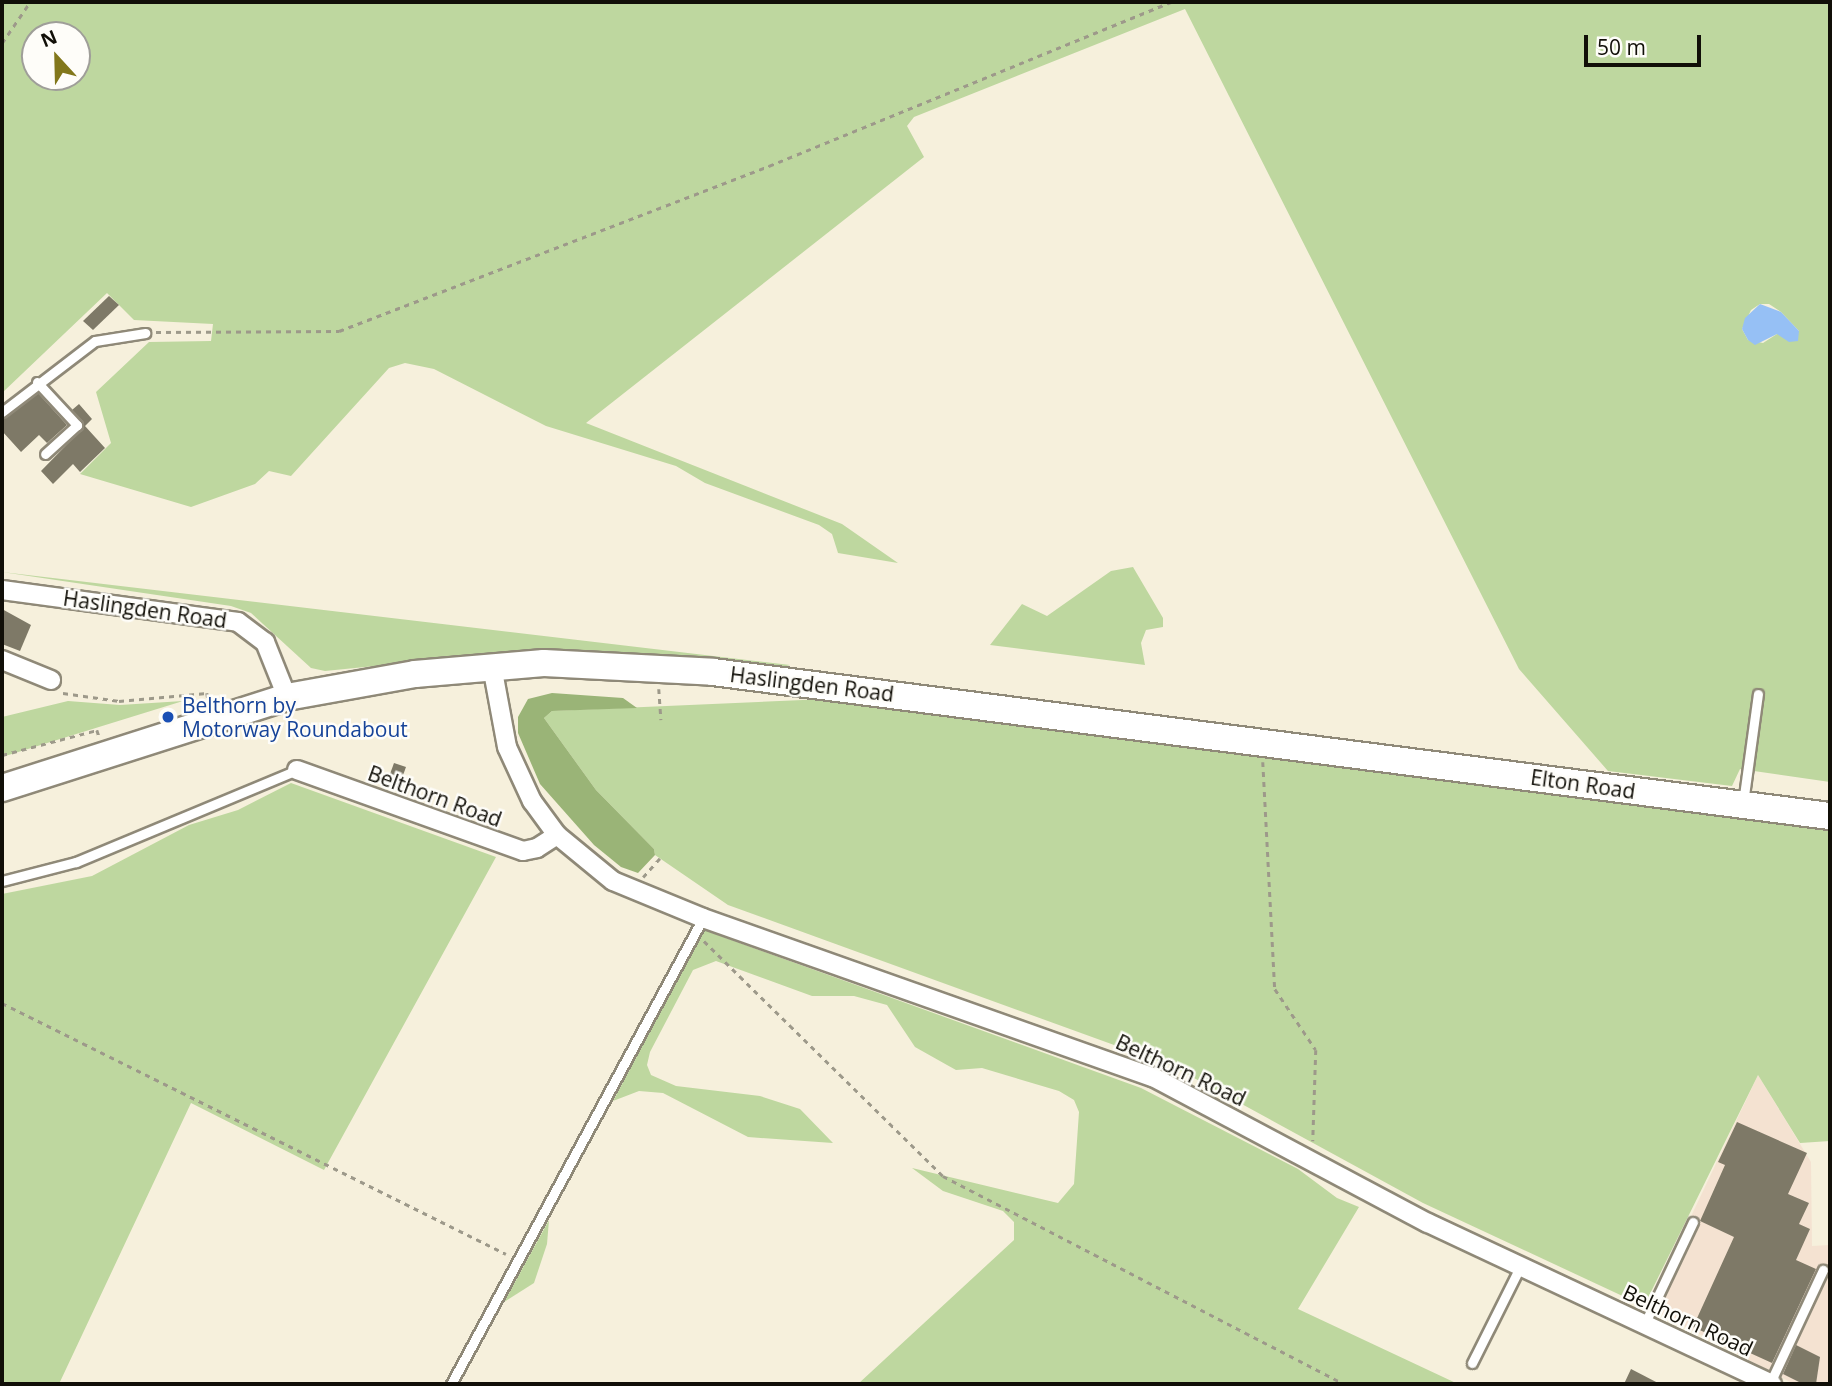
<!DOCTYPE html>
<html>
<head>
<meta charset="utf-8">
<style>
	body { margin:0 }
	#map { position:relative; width:1832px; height:1386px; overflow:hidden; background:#f6f0dc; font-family:"Open Sans",sans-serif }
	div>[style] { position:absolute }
	.industrial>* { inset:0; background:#f4e2d1 }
	.green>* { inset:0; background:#bed79f }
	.forest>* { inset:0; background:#9ab477 }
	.water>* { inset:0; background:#96c0f5 }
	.building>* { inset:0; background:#7e7967 }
	.path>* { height:2.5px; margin-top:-1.25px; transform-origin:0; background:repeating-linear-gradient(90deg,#9d998a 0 5px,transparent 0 10px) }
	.roads { filter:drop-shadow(2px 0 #8f8978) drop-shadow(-2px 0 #8f8978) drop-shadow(0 2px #8f8978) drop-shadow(0 -2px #8f8978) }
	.service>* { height:9px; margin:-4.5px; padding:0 4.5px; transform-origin:4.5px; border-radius:4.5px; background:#fff }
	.minor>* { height:18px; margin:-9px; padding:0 9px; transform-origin:9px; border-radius:9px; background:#fff }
	.secondary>* { height:26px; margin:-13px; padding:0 13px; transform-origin:13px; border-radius:13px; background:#fff }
	.dots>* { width:19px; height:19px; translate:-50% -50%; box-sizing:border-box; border:4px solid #fefdf9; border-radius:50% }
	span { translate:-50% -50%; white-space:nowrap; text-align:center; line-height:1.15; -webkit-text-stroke:5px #fefdf9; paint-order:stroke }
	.street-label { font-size:21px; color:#110f08 }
	.transit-label { font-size:21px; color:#164399 }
	.left { translate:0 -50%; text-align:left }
	.frame { position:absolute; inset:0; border:4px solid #110f08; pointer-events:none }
	.north { position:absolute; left:21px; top:21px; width:70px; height:70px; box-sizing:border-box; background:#fefdf9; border:2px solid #9f9e99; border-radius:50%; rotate:338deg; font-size:19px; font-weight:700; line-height:28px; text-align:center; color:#110f08 }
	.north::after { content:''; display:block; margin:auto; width:24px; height:32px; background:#82771b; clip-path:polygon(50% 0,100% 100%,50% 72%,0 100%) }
	.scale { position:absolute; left:1584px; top:35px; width:117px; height:32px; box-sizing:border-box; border:4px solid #110f08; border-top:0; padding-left:9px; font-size:21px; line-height:24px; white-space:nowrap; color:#110f08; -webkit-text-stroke:5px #fefdf9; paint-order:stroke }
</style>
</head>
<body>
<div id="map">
	<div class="industrial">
		<i style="clip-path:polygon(1758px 1075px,1811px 1162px,1812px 1246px,1830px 1245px,1830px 1384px,1794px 1384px,1648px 1307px)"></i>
	</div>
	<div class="green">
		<i style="clip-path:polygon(evenodd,2px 2px,1830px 2px,1830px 782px,1740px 769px,1732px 786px,1608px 771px,1519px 669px,1185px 9px,914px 117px,907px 126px,924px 157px,586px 423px,842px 524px,898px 563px,838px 553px,832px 534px,819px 525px,705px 483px,676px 466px,546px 426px,434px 369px,405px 363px,389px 368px,291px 476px,269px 471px,255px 484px,191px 507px,80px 474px,111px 443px,96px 392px,149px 342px,211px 341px,213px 324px,134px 320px,107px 293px,2px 393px,2px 2px,35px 35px,77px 35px,77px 77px,35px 77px,35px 35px,2px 2px,1760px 304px,1769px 304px,1781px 312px,1799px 331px,1777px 334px,1763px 343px,1748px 340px,1742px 329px,1751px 310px,1760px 304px)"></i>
		<i style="clip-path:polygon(1133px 567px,1163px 618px,1163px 627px,1146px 630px,1141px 643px,1145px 665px,990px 645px,1022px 604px,1047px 616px,1111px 571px)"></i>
		<i style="clip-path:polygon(2px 572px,790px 665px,772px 670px,587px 653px,515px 652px,325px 671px,311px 668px,251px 613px,231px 606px)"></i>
		<i style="clip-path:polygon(826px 699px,1830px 828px,1830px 1141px,1800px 1143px,1758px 1075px,1644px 1306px,1423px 1203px,1172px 1066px,728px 905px,655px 855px,654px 849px,596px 790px,544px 718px,552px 711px)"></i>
		<i style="clip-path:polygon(68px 701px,120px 705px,183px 701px,2px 757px,2px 717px)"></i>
		<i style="clip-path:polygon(291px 783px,496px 857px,324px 1170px,191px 1103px,59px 1384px,2px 1384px,2px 894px,92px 876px,189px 825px,238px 810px)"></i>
		<i style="clip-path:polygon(704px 930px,1141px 1088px,1298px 1169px,1337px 1198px,1359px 1207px,1298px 1309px,1458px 1384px,858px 1384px,1014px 1240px,1014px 1222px,1003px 1211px,943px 1191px,912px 1168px,1058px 1203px,1074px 1184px,1079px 1112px,1074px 1100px,1059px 1091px,982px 1068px,956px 1070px,947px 1065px,915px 1047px,887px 1005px,854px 996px,812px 996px,716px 961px,693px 970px,650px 1052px,647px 1065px,651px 1075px,676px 1086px,760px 1096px,800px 1109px,833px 1143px,748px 1137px,663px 1093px,639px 1091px,613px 1101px)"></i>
		<i style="clip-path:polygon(549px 1220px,547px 1244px,534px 1283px,504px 1302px)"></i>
	</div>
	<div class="forest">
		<i style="clip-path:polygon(552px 693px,623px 698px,637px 708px,552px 711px,544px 718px,596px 790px,654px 849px,655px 855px,638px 873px,621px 867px,594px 845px,540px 784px,518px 733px,518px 717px,528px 699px)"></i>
	</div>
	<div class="water">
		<i style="clip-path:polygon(1760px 304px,1781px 312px,1799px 331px,1798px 341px,1789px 342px,1777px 334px,1755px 345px,1748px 340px,1742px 329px,1745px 318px)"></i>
	</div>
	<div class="building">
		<i style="clip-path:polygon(109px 296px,119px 305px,93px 330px,83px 321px)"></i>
		<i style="clip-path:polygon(38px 393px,67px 425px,47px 443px,39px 435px,21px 452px,2px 431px,2px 419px)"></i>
		<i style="clip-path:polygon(79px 404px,92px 419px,85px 426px,105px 448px,80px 472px,73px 464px,53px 484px,41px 471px,83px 428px,72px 410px)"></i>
		<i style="clip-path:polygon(2px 609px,31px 625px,20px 651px,2px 644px)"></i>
		<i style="clip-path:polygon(394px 763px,406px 767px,402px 778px,390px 774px)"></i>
		<i style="clip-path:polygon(1737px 1122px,1807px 1153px,1788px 1194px,1809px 1203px,1799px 1224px,1810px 1229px,1796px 1260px,1816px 1269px,1772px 1363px,1693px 1327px,1734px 1237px,1700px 1221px,1725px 1165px,1718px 1162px)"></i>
		<i style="clip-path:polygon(1796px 1345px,1820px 1357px,1816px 1384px,1803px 1384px,1783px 1374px)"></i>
		<i style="clip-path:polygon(1631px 1369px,1660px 1384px,1624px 1384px)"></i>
	</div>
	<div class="path">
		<i style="left:2px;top:43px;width:50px;rotate:-55.7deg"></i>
		<i style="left:156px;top:332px;width:183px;rotate:-0.3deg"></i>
		<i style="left:339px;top:331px;width:461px;rotate:-21deg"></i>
		<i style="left:769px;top:166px;width:434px;rotate:-22.2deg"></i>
		<i style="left:659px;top:689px;width:31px;rotate:86deg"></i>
		<i style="left:63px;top:693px;width:57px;rotate:8.1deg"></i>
		<i style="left:119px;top:701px;width:88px;rotate:-5.2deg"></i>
		<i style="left:207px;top:693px;width:6px;rotate:81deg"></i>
		<i style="left:2px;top:755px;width:98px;rotate:-14.7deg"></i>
		<i style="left:97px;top:730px;width:6px;rotate:72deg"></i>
		<i style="left:1263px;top:762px;width:227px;rotate:87deg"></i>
		<i style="left:1275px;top:989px;width:73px;rotate:56.1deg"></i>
		<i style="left:1316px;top:1050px;width:91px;rotate:91.9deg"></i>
		<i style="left:643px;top:877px;width:25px;rotate:-48deg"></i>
		<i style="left:704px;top:941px;width:335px;rotate:44.5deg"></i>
		<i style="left:943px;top:1176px;width:452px;rotate:27.4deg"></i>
		<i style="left:2px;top:1003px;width:563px;rotate:26.47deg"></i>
	</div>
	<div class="roads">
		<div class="service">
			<i style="left:37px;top:382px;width:59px;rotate:47.1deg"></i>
			<i style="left:77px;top:425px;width:43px;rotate:137.8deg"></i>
			<i style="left:2px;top:412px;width:117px;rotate:-37.4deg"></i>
			<i style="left:95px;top:341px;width:51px;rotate:-9.1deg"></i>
			<i style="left:1743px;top:803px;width:110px;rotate:-82.2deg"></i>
			<i style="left:2px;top:881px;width:76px;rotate:-14.4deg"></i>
			<i style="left:76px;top:862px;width:239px;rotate:-22.6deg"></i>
			<i style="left:1644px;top:1325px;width:114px;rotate:-64.6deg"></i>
			<i style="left:1472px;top:1363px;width:107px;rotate:-63.4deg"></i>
			<i style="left:1770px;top:1383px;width:125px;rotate:-64.9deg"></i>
			<i style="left:451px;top:1384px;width:530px;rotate:-61.6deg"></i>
		</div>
		<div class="minor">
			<i style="left:2px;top:590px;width:238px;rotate:7.7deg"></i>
			<i style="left:238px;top:622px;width:34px;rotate:37deg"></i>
			<i style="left:265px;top:642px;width:59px;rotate:68.2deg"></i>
			<i style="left:2px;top:660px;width:53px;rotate:22.2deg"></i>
			<i style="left:492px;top:666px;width:82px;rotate:79.5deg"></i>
			<i style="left:507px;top:747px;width:60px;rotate:65.2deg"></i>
			<i style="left:532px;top:801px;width:42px;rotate:53.7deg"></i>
			<i style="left:557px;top:835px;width:72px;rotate:39.4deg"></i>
			<i style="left:613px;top:881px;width:97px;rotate:22.3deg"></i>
			<i style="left:703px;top:918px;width:477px;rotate:19.5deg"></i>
			<i style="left:1153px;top:1077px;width:311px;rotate:28deg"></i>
			<i style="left:1428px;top:1223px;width:380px;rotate:25.1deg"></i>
			<i style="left:297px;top:770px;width:240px;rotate:19.7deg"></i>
			<i style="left:523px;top:851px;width:14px;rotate:-12deg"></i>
			<i style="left:537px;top:848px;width:24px;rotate:-33deg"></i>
		</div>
		<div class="secondary">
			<i style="left:2px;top:788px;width:299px;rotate:-17.7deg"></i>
			<i style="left:287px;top:697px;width:130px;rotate:-10.2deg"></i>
			<i style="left:415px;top:674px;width:129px;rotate:-4.9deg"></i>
			<i style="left:544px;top:663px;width:169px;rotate:3deg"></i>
			<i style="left:713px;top:672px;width:1126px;rotate:7.35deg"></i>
		</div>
	</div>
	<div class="dots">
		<i style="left:168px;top:717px;background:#1a4fb4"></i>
	</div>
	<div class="street-label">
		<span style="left:145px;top:609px;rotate:8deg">Haslingden Road</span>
		<span style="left:812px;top:684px;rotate:7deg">Haslingden Road</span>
		<span style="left:1583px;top:784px;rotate:8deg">Elton Road</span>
		<span style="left:435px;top:796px;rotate:20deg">Belthorn Road</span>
		<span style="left:1181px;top:1070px;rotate:25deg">Belthorn Road</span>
		<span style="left:1688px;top:1320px;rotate:25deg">Belthorn Road</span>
	</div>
	<div class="transit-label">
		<span class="left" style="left:182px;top:717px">Belthorn by<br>Motorway Roundabout</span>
	</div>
	<div class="frame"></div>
	<div class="north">N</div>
	<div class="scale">50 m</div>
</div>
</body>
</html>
